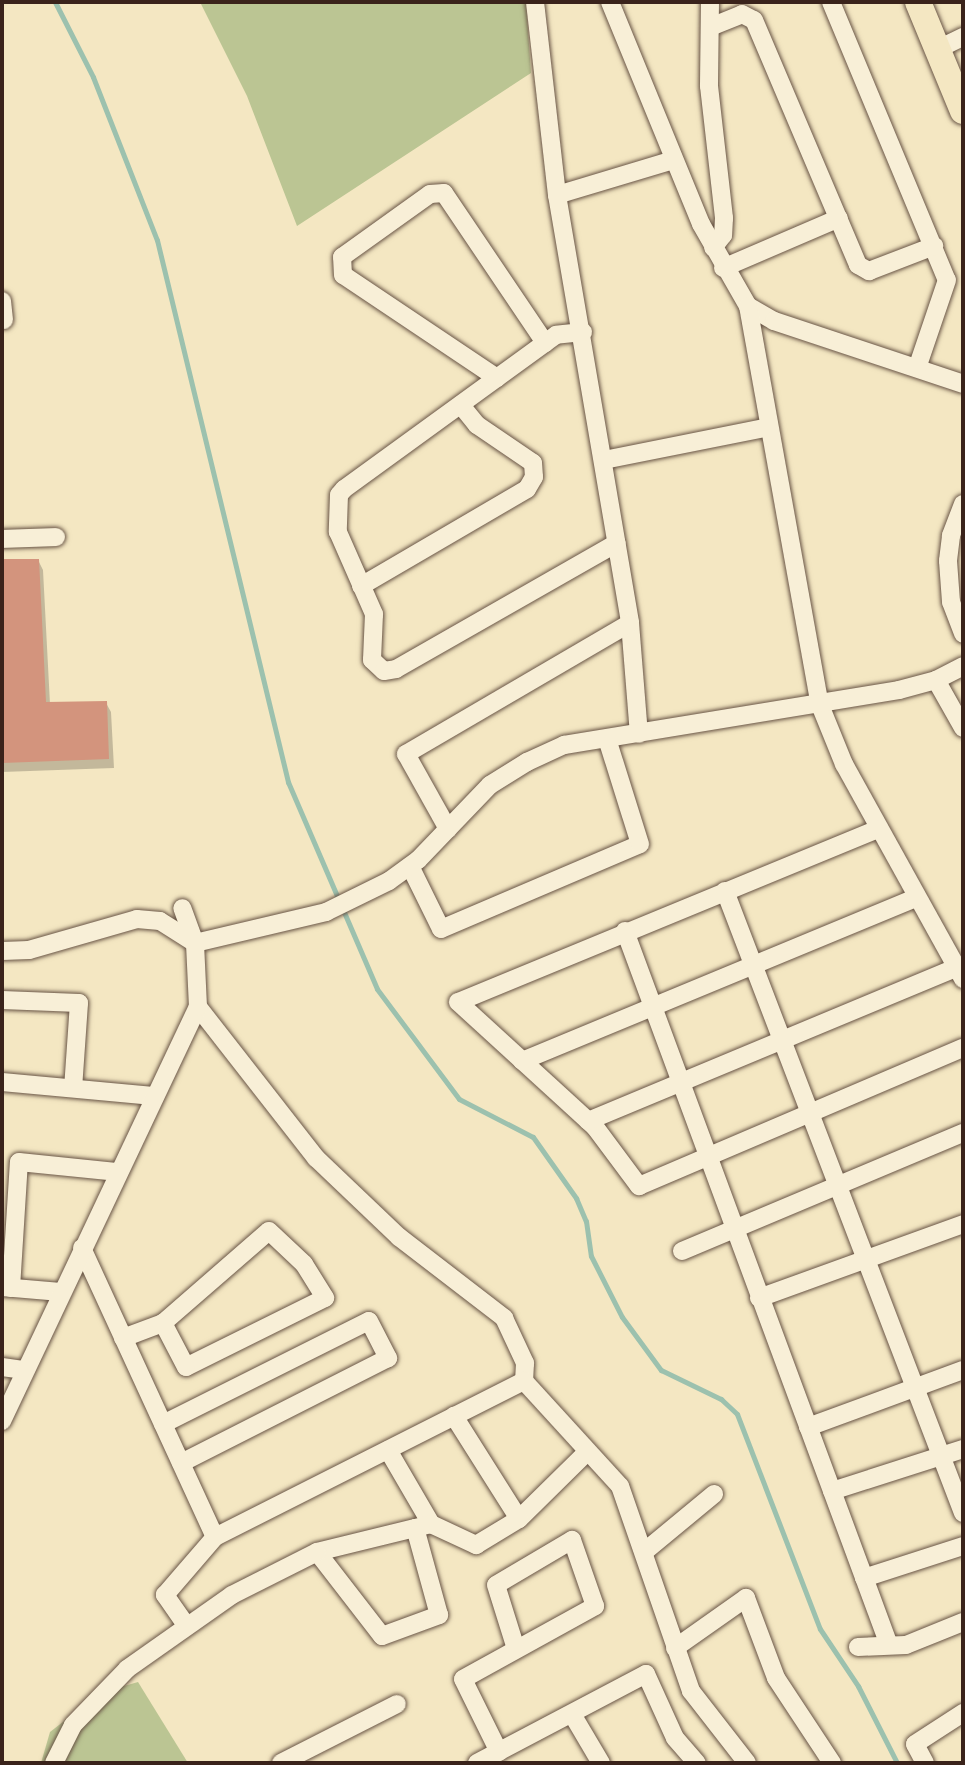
<!DOCTYPE html>
<style>
body{margin:0}
#map{position:relative;width:965px;height:1765px;overflow:hidden;background:#f4e7c2;font-family:"Sorts Mill Goudy",serif}
div>[style]{position:absolute}
.green>*{inset:0;background:#bbc593}
.shadow>*{inset:0;background:#0003}
.stream>*{height:5px;margin:-2.5px;padding:0 2.5px;transform-origin:2.5px;border-radius:2.5px;background:#9cc1ae}
.building>*{inset:0;background:#d3947d}
.roads{filter:drop-shadow(0 0 2px #685445) drop-shadow(0 0 2px #685445)}
.minor>*{height:18px;margin:-9px;padding:0 9px;transform-origin:9px;border-radius:9px;background:#f8efd7}
.highway>*{height:26px;margin:-13px;padding:0 13px;transform-origin:13px;border-radius:13px;background:#f4e7c2}
span{translate:-50% -50%;white-space:nowrap;text-align:center;line-height:1.15;-webkit-text-stroke:7px #f8efd7;paint-order:stroke}
.frame{position:absolute;inset:0;border:4px solid #3a231b;pointer-events:none}
</style>
<div id="map">
<div class="green">
<i style="clip-path:polygon(200px 2px,526px 2px,531px 73px,297px 226px,247px 96px)"></i>
<i style="clip-path:polygon(138px 1682px,188px 1763px,41px 1763px,50px 1732px,100px 1693px)"></i>
</div>
<div class="shadow">
<i style="clip-path:polygon(38px 560px,43px 570px,50px 704px,106px 703px,111px 712px,114px 768px,2px 772px,2px 561px)"></i>
</div>
<div class="stream">
<i style="left:55px;top:2px;width:84px;rotate:63.1deg"></i>
<i style="left:93px;top:77px;width:175px;rotate:68.6deg"></i>
<i style="left:157px;top:240px;width:558px;rotate:76.41deg"></i>
<i style="left:288px;top:782px;width:225px;rotate:66.7deg"></i>
<i style="left:377px;top:989px;width:137px;rotate:53.3deg"></i>
<i style="left:459px;top:1099px;width:83px;rotate:27.2deg"></i>
<i style="left:533px;top:1137px;width:75px;rotate:54.8deg"></i>
<i style="left:576px;top:1198px;width:25px;rotate:67deg"></i>
<i style="left:586px;top:1221px;width:35px;rotate:82deg"></i>
<i style="left:591px;top:1256px;width:68px;rotate:63.1deg"></i>
<i style="left:622px;top:1317px;width:66px;rotate:53.7deg"></i>
<i style="left:661px;top:1370px;width:67px;rotate:25.8deg"></i>
<i style="left:721px;top:1399px;width:22px;rotate:43deg"></i>
<i style="left:737px;top:1414px;width:230px;rotate:68.9deg"></i>
<i style="left:820px;top:1629px;width:69px;rotate:56.3deg"></i>
<i style="left:858px;top:1686px;width:86px;rotate:63.1deg"></i>
</div>
<div class="building">
<i style="clip-path:polygon(2px 559px,39px 559px,46px 702px,107px 701px,109px 759px,2px 763px)"></i>
</div>
<div class="roads">
<div class="minor">
<i style="left:535px;top:2px;width:194px;rotate:83.5deg"></i>
<i style="left:557px;top:195px;width:434px;rotate:80.3deg"></i>
<i style="left:630px;top:623px;width:111px;rotate:85.4deg"></i>
<i style="left:610px;top:2px;width:240px;rotate:67.7deg"></i>
<i style="left:701px;top:224px;width:95px;rotate:60.2deg"></i>
<i style="left:748px;top:306px;width:30px;rotate:30deg"></i>
<i style="left:774px;top:321px;width:199px;rotate:18.4deg"></i>
<i style="left:710px;top:2px;width:84px;rotate:90.7deg"></i>
<i style="left:709px;top:86px;width:133px;rotate:83.5deg"></i>
<i style="left:724px;top:218px;width:17px;rotate:93deg"></i>
<i style="left:723px;top:235px;width:16px;rotate:128deg"></i>
<i style="left:831px;top:2px;width:301px;rotate:67.4deg"></i>
<i style="left:947px;top:280px;width:93px;rotate:108.8deg"></i>
<i style="left:713px;top:26px;width:31px;rotate:-22deg"></i>
<i style="left:742px;top:14px;width:13px;rotate:27deg"></i>
<i style="left:754px;top:20px;width:266px;rotate:67deg"></i>
<i style="left:858px;top:265px;width:13px;rotate:29deg"></i>
<i style="left:869px;top:271px;width:70px;rotate:-21deg"></i>
<i style="left:938px;top:49px;width:28px;rotate:-26deg"></i>
<i style="left:557px;top:195px;width:122px;rotate:-16.7deg"></i>
<i style="left:723px;top:268px;width:126px;rotate:-23.3deg"></i>
<i style="left:2px;top:301px;width:19px;rotate:84deg"></i>
<i style="left:748px;top:306px;width:405px;rotate:79.8deg"></i>
<i style="left:820px;top:705px;width:64px;rotate:67.9deg"></i>
<i style="left:844px;top:764px;width:246px;rotate:61deg"></i>
<i style="left:583px;top:332px;width:27px;rotate:174deg"></i>
<i style="left:556px;top:335px;width:262px;rotate:144deg"></i>
<i style="left:344px;top:489px;width:8px;rotate:130deg"></i>
<i style="left:339px;top:495px;width:37px;rotate:92deg"></i>
<i style="left:338px;top:532px;width:90px;rotate:66.3deg"></i>
<i style="left:374px;top:614px;width:46px;rotate:92.5deg"></i>
<i style="left:372px;top:660px;width:16px;rotate:43deg"></i>
<i style="left:384px;top:671px;width:12px;rotate:-9deg"></i>
<i style="left:396px;top:669px;width:254px;rotate:-29.7deg"></i>
<i style="left:497px;top:378px;width:185px;rotate:-146.2deg"></i>
<i style="left:343px;top:275px;width:18px;rotate:-93deg"></i>
<i style="left:342px;top:257px;width:108px;rotate:-35.6deg"></i>
<i style="left:430px;top:194px;width:14px;rotate:-4deg"></i>
<i style="left:444px;top:193px;width:181px;rotate:56deg"></i>
<i style="left:604px;top:460px;width:168px;rotate:-11.3deg"></i>
<i style="left:963px;top:504px;width:34px;rotate:111deg"></i>
<i style="left:951px;top:536px;width:25px;rotate:97deg"></i>
<i style="left:948px;top:561px;width:41px;rotate:85.8deg"></i>
<i style="left:951px;top:602px;width:34px;rotate:69deg"></i>
<i style="left:2px;top:539px;width:54px;rotate:-2.1deg"></i>
<i style="left:361px;top:586px;width:192px;rotate:-30.3deg"></i>
<i style="left:527px;top:489px;width:14px;rotate:-60deg"></i>
<i style="left:534px;top:477px;width:14px;rotate:-94deg"></i>
<i style="left:533px;top:463px;width:68px;rotate:-145.8deg"></i>
<i style="left:477px;top:425px;width:26px;rotate:-129deg"></i>
<i style="left:936px;top:680px;width:55px;rotate:60.6deg"></i>
<i style="left:448px;top:829px;width:86px;rotate:-119.2deg"></i>
<i style="left:406px;top:754px;width:259px;rotate:-30.3deg"></i>
<i style="left:878px;top:829px;width:454px;rotate:157.6deg"></i>
<i style="left:458px;top:1002px;width:185px;rotate:42.4deg"></i>
<i style="left:595px;top:1127px;width:74px;rotate:53.3deg"></i>
<i style="left:639px;top:1186px;width:352px;rotate:-23.1deg"></i>
<i style="left:410px;top:866px;width:70px;rotate:63.8deg"></i>
<i style="left:441px;top:929px;width:216px;rotate:-23.1deg"></i>
<i style="left:640px;top:844px;width:110px;rotate:-107.4deg"></i>
<i style="left:725px;top:891px;width:666px;rotate:69.06deg"></i>
<i style="left:625px;top:931px;width:761px;rotate:69.71deg"></i>
<i style="left:2px;top:951px;width:27px;rotate:-2deg"></i>
<i style="left:29px;top:950px;width:112px;rotate:-16deg"></i>
<i style="left:137px;top:919px;width:23px;rotate:5deg"></i>
<i style="left:160px;top:921px;width:41px;rotate:32.2deg"></i>
<i style="left:195px;top:943px;width:135px;rotate:-13.3deg"></i>
<i style="left:326px;top:912px;width:70px;rotate:-26.2deg"></i>
<i style="left:389px;top:881px;width:36px;rotate:-36deg"></i>
<i style="left:418px;top:860px;width:104px;rotate:-46.2deg"></i>
<i style="left:490px;top:785px;width:44px;rotate:-31.9deg"></i>
<i style="left:527px;top:762px;width:41px;rotate:-24.7deg"></i>
<i style="left:564px;top:745px;width:339px;rotate:-9.3deg"></i>
<i style="left:899px;top:690px;width:38px;rotate:-15deg"></i>
<i style="left:936px;top:680px;width:30px;rotate:-27deg"></i>
<i style="left:2px;top:1000px;width:77px;rotate:2.2deg"></i>
<i style="left:79px;top:1003px;width:85px;rotate:94deg"></i>
<i style="left:198px;top:1007px;width:192px;rotate:52deg"></i>
<i style="left:316px;top:1158px;width:115px;rotate:43.6deg"></i>
<i style="left:399px;top:1237px;width:133px;rotate:37.6deg"></i>
<i style="left:504px;top:1318px;width:50px;rotate:65deg"></i>
<i style="left:525px;top:1363px;width:18px;rotate:93deg"></i>
<i style="left:524px;top:1381px;width:142px;rotate:47.6deg"></i>
<i style="left:620px;top:1486px;width:217px;rotate:70.9deg"></i>
<i style="left:691px;top:1691px;width:91px;rotate:52.1deg"></i>
<i style="left:522px;top:1061px;width:425px;rotate:-22.5deg"></i>
<i style="left:2px;top:1082px;width:152px;rotate:5.3deg"></i>
<i style="left:588px;top:1121px;width:399px;rotate:-22.6deg"></i>
<i style="left:82px;top:1248px;width:318px;rotate:65.3deg"></i>
<i style="left:215px;top:1537px;width:346px;rotate:-26.8deg"></i>
<i style="left:682px;top:1251px;width:305px;rotate:-22.8deg"></i>
<i style="left:2px;top:1287px;width:59px;rotate:4.8deg"></i>
<i style="left:11px;top:1288px;width:126px;rotate:-86.4deg"></i>
<i style="left:19px;top:1162px;width:100px;rotate:5.8deg"></i>
<i style="left:759px;top:1298px;width:217px;rotate:-19.9deg"></i>
<i style="left:123px;top:1338px;width:43px;rotate:-20.6deg"></i>
<i style="left:163px;top:1323px;width:140px;rotate:-41deg"></i>
<i style="left:269px;top:1231px;width:48px;rotate:43.3deg"></i>
<i style="left:304px;top:1264px;width:40px;rotate:58deg"></i>
<i style="left:325px;top:1298px;width:155px;rotate:153.6deg"></i>
<i style="left:186px;top:1367px;width:50px;rotate:-117.6deg"></i>
<i style="left:2px;top:1367px;width:21px;rotate:8deg"></i>
<i style="left:2px;top:1421px;width:458px;rotate:-64.7deg"></i>
<i style="left:198px;top:1007px;width:64px;rotate:-92.7deg"></i>
<i style="left:195px;top:943px;width:37px;rotate:-110deg"></i>
<i style="left:163px;top:1424px;width:230px;rotate:-26.6deg"></i>
<i style="left:369px;top:1321px;width:42px;rotate:62.8deg"></i>
<i style="left:388px;top:1358px;width:232px;rotate:153.1deg"></i>
<i style="left:808px;top:1427px;width:165px;rotate:-20.2deg"></i>
<i style="left:388px;top:1450px;width:86px;rotate:59.8deg"></i>
<i style="left:431px;top:1524px;width:16px;rotate:166deg"></i>
<i style="left:415px;top:1528px;width:101px;rotate:166.2deg"></i>
<i style="left:317px;top:1552px;width:106px;rotate:52.3deg"></i>
<i style="left:382px;top:1636px;width:61px;rotate:-20.2deg"></i>
<i style="left:439px;top:1615px;width:90px;rotate:-105.4deg"></i>
<i style="left:832px;top:1491px;width:138px;rotate:-17.8deg"></i>
<i style="left:519px;top:1519px;width:95px;rotate:-44.6deg"></i>
<i style="left:431px;top:1524px;width:50px;rotate:25deg"></i>
<i style="left:476px;top:1545px;width:50px;rotate:-31.2deg"></i>
<i style="left:519px;top:1519px;width:122px;rotate:-122.3deg"></i>
<i style="left:644px;top:1552px;width:91px;rotate:-39.6deg"></i>
<i style="left:864px;top:1578px;width:104px;rotate:-17.9deg"></i>
<i style="left:186px;top:1625px;width:37px;rotate:-125deg"></i>
<i style="left:165px;top:1595px;width:77px;rotate:-49.2deg"></i>
<i style="left:858px;top:1647px;width:48px;rotate:-2.4deg"></i>
<i style="left:906px;top:1645px;width:61px;rotate:-22deg"></i>
<i style="left:675px;top:1648px;width:87px;rotate:-35.2deg"></i>
<i style="left:746px;top:1598px;width:85px;rotate:69.4deg"></i>
<i style="left:776px;top:1678px;width:102px;rotate:56.6deg"></i>
<i style="left:572px;top:1714px;width:57px;rotate:59.4deg"></i>
<i style="left:499px;top:1752px;width:81px;rotate:-116.3deg"></i>
<i style="left:463px;top:1679px;width:151px;rotate:-28.9deg"></i>
<i style="left:595px;top:1606px;width:70px;rotate:-109.2deg"></i>
<i style="left:572px;top:1540px;width:88px;rotate:149.4deg"></i>
<i style="left:496px;top:1585px;width:67px;rotate:72.6deg"></i>
<i style="left:54px;top:1763px;width:42px;rotate:-63.4deg"></i>
<i style="left:73px;top:1725px;width:78px;rotate:-46deg"></i>
<i style="left:127px;top:1669px;width:128px;rotate:-35.2deg"></i>
<i style="left:232px;top:1595px;width:95px;rotate:-26.8deg"></i>
<i style="left:281px;top:1763px;width:130px;rotate:-27deg"></i>
<i style="left:477px;top:1763px;width:191px;rotate:-27.8deg"></i>
<i style="left:646px;top:1674px;width:70px;rotate:65.6deg"></i>
<i style="left:675px;top:1738px;width:33px;rotate:49deg"></i>
<i style="left:925px;top:1763px;width:21px;rotate:-118deg"></i>
<i style="left:915px;top:1744px;width:57px;rotate:-32.9deg"></i>
</div>
<div class="highway">
<i style="left:918px;top:2px;width:118px;rotate:67.6deg"></i>
</div>
</div>
<div class="frame"></div>
</div>
